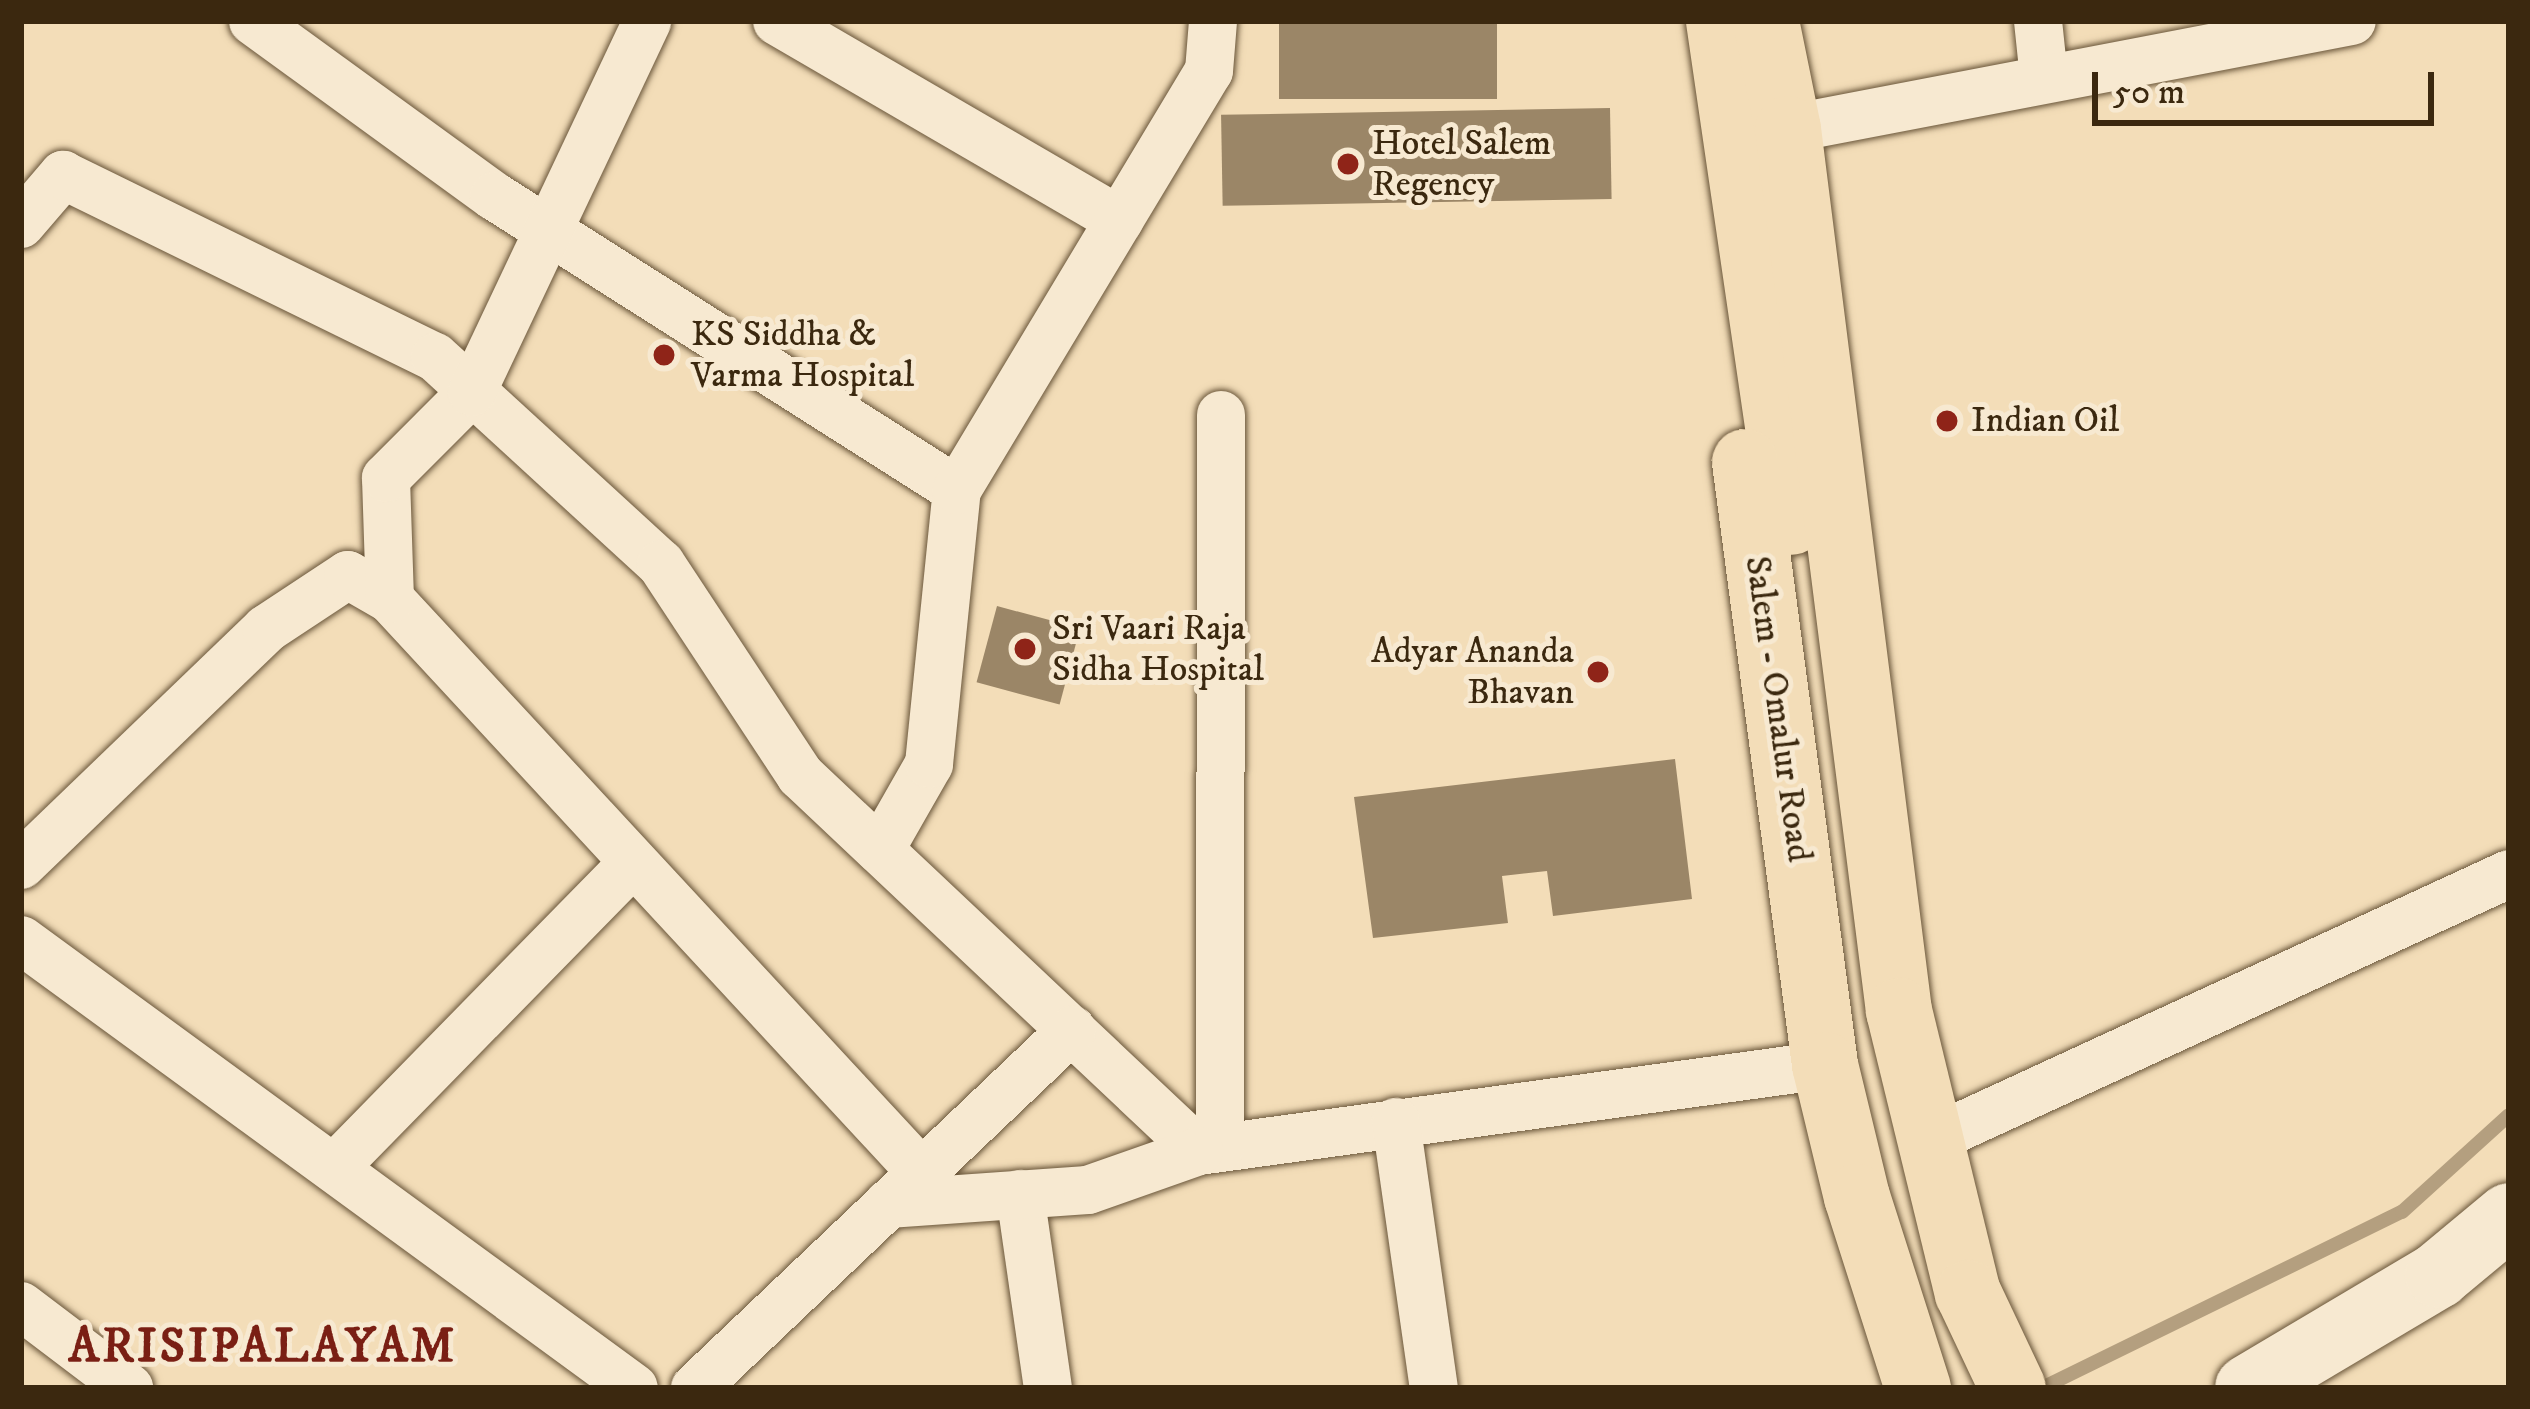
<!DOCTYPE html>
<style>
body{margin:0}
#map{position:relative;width:2530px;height:1409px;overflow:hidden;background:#f3ddb8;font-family:"IM FELL DW Pica",serif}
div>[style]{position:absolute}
.stream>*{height:14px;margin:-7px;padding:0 7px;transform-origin:7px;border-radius:7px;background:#b49f7f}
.building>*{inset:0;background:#9b8667;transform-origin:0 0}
.roads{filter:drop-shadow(0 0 3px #695539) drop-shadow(0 0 3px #695539)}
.street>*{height:48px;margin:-24px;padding:0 24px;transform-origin:24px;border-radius:24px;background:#f7e9d1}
.secondary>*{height:66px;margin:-33px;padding:0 33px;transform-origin:33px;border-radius:33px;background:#f7e9d1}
.primary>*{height:66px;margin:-33px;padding:0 33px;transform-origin:33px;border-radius:33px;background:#f3ddb8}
.dots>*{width:33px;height:33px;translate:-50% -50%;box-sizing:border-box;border:6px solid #f7e9d1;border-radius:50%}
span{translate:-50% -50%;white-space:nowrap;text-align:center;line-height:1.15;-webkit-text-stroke:10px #f7e9d1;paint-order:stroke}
.poi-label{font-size:36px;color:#3b280f}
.left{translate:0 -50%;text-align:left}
.right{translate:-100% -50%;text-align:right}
.street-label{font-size:36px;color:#3b280f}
.district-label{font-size:48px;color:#7a1f14;font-weight:700;letter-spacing:3px}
.frame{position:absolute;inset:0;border:24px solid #3b280f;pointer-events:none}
.scale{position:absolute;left:2092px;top:72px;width:342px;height:54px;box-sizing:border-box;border:6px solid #3b280f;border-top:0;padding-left:15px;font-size:36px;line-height:42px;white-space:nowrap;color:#3b280f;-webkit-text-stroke:9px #f7e9d1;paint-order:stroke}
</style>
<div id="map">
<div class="stream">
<i style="left:2042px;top:1388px;width:401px;rotate:-26.1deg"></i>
<i style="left:2402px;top:1212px;width:144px;rotate:-42.2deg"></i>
</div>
<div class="building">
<i style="left:1279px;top:21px;width:218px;height:78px"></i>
<i style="left:1610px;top:108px;width:91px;height:389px;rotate:89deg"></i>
<i style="left:997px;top:606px;width:86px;height:79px;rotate:15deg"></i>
<i style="clip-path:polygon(1675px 759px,1692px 899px,1553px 916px,1547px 871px,1502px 876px,1508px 923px,1373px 938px,1354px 797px)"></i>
</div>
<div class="roads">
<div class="street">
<i style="left:253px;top:21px;width:298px;rotate:36deg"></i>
<i style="left:494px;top:196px;width:548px;rotate:32.42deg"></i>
<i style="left:777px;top:21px;width:396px;rotate:30.2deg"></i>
<i style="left:2038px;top:21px;width:57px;rotate:84deg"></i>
<i style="left:1788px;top:129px;width:574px;rotate:-10.84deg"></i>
<i style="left:21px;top:224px;width:65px;rotate:-49.4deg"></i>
<i style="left:63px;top:175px;width:414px;rotate:26.1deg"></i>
<i style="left:435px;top:357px;width:306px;rotate:42.5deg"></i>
<i style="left:661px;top:564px;width:253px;rotate:56.6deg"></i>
<i style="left:800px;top:775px;width:548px;rotate:43.3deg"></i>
<i style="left:1199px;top:1151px;width:632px;rotate:-7.82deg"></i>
<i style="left:390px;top:599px;width:780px;rotate:47.18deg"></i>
<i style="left:880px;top:850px;width:99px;rotate:-60.3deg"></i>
<i style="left:929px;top:764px;width:275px;rotate:-84.2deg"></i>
<i style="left:957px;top:490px;width:489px;rotate:-59deg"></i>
<i style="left:1209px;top:71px;width:50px;rotate:-85.4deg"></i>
<i style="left:21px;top:865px;width:340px;rotate:-43.9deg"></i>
<i style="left:266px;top:629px;width:98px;rotate:-33.4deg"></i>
<i style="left:348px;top:575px;width:48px;rotate:29.7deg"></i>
<i style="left:390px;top:599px;width:121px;rotate:-91.9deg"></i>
<i style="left:386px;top:478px;width:122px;rotate:-45deg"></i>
<i style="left:472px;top:392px;width:410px;rotate:-64.7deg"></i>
<i style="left:21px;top:940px;width:759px;rotate:36.16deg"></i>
<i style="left:1396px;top:1122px;width:269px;rotate:81.9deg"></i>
<i style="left:1931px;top:1140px;width:636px;rotate:-24.71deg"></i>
<i style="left:1220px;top:1147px;width:732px;rotate:-89.92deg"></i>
<i style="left:334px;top:1168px;width:427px;rotate:-45.6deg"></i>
<i style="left:1020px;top:1194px;width:196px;rotate:81.8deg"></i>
<i style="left:888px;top:1204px;width:200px;rotate:-4deg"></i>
<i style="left:1088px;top:1190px;width:118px;rotate:-19.4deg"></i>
<i style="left:21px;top:1306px;width:136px;rotate:37.2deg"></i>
<i style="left:695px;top:1388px;width:520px;rotate:-43.52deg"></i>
</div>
<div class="secondary">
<i style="left:2248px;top:1388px;width:221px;rotate:-30.7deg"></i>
<i style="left:2438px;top:1275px;width:92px;rotate:-39.7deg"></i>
</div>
<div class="primary">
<i style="left:1719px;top:21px;width:506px;rotate:81.71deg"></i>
<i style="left:1766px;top:21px;width:110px;rotate:78.5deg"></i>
<i style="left:1788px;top:129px;width:889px;rotate:82.83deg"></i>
<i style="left:1899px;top:1011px;width:290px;rotate:76.3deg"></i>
<i style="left:1968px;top:1293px;width:105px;rotate:64.7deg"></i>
<i style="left:1745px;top:462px;width:608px;rotate:82.44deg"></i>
<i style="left:1825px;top:1065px;width:136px;rotate:76.4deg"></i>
<i style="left:1857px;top:1197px;width:201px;rotate:72.3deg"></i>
</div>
</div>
<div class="dots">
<i style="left:1348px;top:164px;background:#8f2418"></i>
<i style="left:664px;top:355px;background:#8f2418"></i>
<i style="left:1947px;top:421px;background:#8f2418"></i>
<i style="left:1025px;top:649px;background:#8f2418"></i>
<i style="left:1598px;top:672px;background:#8f2418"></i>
</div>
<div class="poi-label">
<span class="left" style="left:1372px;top:164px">Hotel Salem<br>Regency</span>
<span class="left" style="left:691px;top:355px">KS Siddha &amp;<br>Varma Hospital</span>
<span class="left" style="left:1971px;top:421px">Indian Oil</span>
<span class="left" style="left:1052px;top:649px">Sri Vaari Raja<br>Sidha Hospital</span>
<span class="right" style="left:1574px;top:672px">Adyar Ananda<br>Bhavan</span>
</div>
<div class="street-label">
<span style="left:1778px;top:709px;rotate:82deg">Salem - Omalur Road</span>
</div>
<div class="district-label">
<span style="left:263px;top:1348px">ARISIPALAYAM</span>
</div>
<div class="frame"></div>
<div class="scale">50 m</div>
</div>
